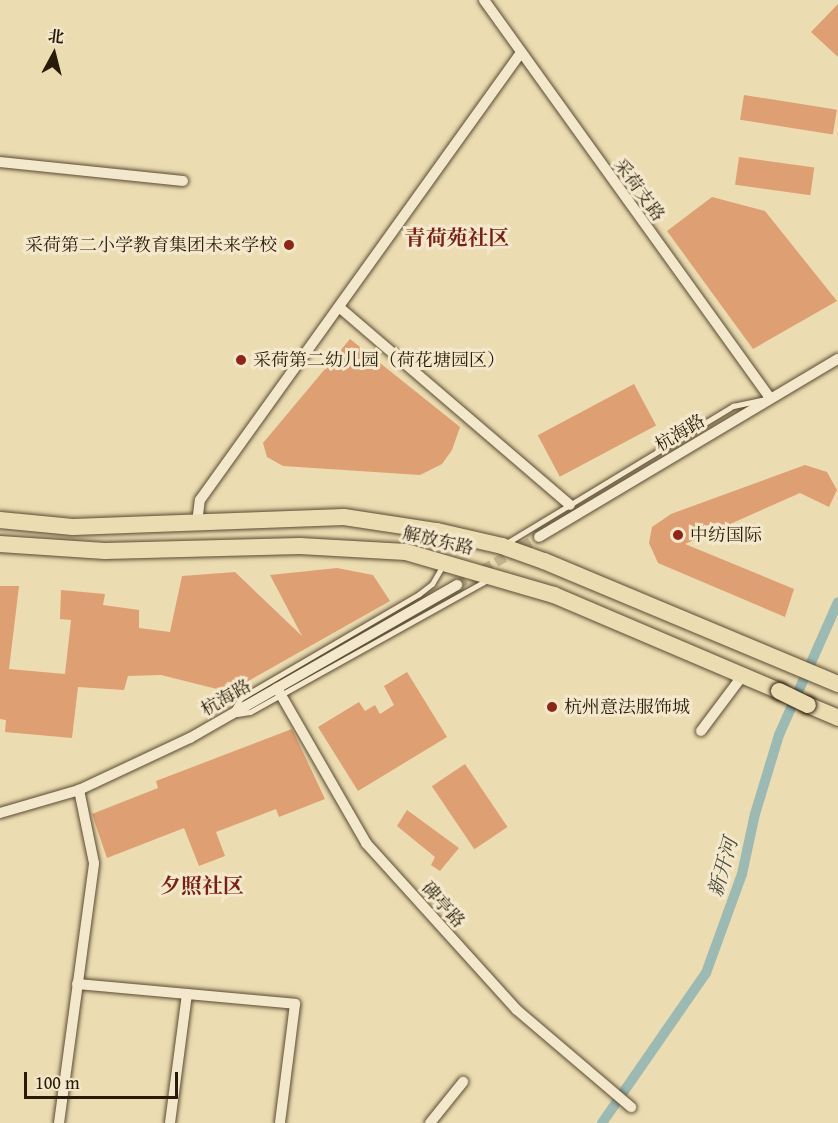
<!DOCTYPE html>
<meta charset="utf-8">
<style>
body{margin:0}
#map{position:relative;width:838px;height:1123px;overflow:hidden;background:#ecdcb1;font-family:"Gentium Book Plus","Noto Serif SC",serif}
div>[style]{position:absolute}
.canal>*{height:10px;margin:-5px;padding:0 5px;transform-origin:5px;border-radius:5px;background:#9abab3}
.building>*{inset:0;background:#de9f72;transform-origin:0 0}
.minor-tunnel>*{height:10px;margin-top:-5px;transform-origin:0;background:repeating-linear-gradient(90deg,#c5b58f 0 10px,transparent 0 15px)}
.roads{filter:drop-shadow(0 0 2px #594b33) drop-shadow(0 0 2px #594b33)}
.service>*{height:5px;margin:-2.5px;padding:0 2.5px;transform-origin:2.5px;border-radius:2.5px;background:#f3e8cc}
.minor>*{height:10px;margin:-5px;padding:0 5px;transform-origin:5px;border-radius:5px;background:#f3e8cc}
.primary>*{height:16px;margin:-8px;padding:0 8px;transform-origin:8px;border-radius:8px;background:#ecdcb1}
.bridges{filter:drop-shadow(0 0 2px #281b09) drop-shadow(0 0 2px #281b09)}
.primary-bridge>*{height:16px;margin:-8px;padding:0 8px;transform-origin:8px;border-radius:8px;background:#ecdcb1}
.dots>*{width:16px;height:16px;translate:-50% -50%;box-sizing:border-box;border:3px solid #f3e8cc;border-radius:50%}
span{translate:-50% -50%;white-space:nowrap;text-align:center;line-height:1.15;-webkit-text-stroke:6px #f3e8cc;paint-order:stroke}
.street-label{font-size:18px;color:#281b09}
.poi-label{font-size:18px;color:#281b09}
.right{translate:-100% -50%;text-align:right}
.left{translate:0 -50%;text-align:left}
.water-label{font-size:20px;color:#4a4b3c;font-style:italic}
.quarter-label{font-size:21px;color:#7a1f14;font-weight:700}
.north{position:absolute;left:24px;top:24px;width:60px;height:60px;-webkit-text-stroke:4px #f3e8cc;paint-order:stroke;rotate:7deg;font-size:16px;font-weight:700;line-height:24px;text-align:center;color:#281b09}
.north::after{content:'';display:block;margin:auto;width:21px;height:27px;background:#281b09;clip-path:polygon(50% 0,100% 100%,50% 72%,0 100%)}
.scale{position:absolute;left:24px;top:1072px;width:154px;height:27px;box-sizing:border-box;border:3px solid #281b09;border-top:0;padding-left:8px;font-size:18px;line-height:21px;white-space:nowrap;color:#281b09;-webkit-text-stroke:4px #f3e8cc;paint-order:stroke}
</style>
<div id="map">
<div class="canal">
<i style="left:602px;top:1123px;width:183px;rotate:-55.3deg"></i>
<i style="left:706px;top:973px;width:105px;rotate:-70deg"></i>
<i style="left:742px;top:874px;width:61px;rotate:-77.8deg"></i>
<i style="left:755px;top:814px;width:83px;rotate:-73.1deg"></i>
<i style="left:779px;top:735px;width:145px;rotate:-66.1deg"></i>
</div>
<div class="building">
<i style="clip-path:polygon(838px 4px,838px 57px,811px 32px)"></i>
<i style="left:744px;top:95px;width:94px;height:25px;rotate:9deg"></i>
<i style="left:739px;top:157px;width:76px;height:28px;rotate:8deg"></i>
<i style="clip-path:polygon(712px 197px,765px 211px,837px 301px,753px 349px,667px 231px)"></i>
<i style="clip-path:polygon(350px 339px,460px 427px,452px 450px,442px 464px,420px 475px,283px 466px,267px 457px,263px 443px)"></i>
<i style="left:634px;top:384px;width:47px;height:109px;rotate:62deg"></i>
<i style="clip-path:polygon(805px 465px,827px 472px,837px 490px,829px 507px,800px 493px,685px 544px,794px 589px,785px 617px,658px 563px,649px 543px,652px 527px,671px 514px)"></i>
<i style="clip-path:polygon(337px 568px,373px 575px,390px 601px,229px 692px,161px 675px,128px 676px,124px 690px,78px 687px,72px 738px,5px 732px,6px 720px,0 719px,0 586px,19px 586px,9px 669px,65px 674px,71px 620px,60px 619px,61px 590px,105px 594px,103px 605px,139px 610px,139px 628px,170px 632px,182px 576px,235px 572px,302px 636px,270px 575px)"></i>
<i style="clip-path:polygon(407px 672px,447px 737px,358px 791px,318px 727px,359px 702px,365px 711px,375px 705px,380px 714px,394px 705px,384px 686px)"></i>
<i style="clip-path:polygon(292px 729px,325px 799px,279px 817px,276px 809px,216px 832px,225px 856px,199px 866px,184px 828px,107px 858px,92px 814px,158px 788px,156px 781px)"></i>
<i style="left:465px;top:764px;width:76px;height:40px;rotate:56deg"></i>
<i style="clip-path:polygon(407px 810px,459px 848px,440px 871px,431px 865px,435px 857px,397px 826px)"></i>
</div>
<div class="minor-tunnel">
<i style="left:457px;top:585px;width:95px;rotate:-30.3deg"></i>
</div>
<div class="roads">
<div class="service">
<i style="left:505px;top:544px;width:267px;rotate:-31.2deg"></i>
<i style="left:733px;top:406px;width:30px;rotate:-12deg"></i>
<i style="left:234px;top:709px;width:13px;rotate:-58deg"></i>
<i style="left:241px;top:698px;width:206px;rotate:-30.3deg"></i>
<i style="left:419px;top:594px;width:16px;rotate:-38deg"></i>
<i style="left:432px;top:584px;width:22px;rotate:-60deg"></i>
<i style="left:237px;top:714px;width:13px;rotate:-9deg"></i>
<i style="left:250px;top:712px;width:271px;rotate:-29.1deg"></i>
</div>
<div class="minor">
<i style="left:484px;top:0;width:490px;rotate:54.3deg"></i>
<i style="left:0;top:162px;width:184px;rotate:5.9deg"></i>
<i style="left:339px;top:307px;width:304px;rotate:40.6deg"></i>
<i style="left:197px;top:523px;width:23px;rotate:-83deg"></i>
<i style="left:200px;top:500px;width:549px;rotate:-54.34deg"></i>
<i style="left:539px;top:537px;width:348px;rotate:-30.8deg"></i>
<i style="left:277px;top:688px;width:179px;rotate:60.1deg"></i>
<i style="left:366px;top:843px;width:225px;rotate:47.9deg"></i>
<i style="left:517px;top:1010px;width:150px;rotate:40.4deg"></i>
<i style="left:701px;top:731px;width:70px;rotate:-53.1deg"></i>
<i style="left:0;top:813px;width:82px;rotate:-16.2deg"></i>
<i style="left:79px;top:790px;width:123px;rotate:-25.1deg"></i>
<i style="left:190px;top:738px;width:308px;rotate:-29.8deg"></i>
<i style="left:77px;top:984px;width:219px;rotate:5.2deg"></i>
<i style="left:295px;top:1004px;width:120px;rotate:97.2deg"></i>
<i style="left:59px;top:1123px;width:262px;rotate:-82.3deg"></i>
<i style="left:94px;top:863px;width:75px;rotate:-101.6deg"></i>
<i style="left:170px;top:1123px;width:130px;rotate:-82.5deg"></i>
<i style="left:430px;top:1123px;width:53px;rotate:-51.2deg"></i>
</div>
<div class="primary">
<i style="left:0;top:520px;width:73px;rotate:5.5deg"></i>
<i style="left:73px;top:527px;width:271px;rotate:-2.1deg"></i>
<i style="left:344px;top:517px;width:94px;rotate:8.6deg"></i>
<i style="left:437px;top:531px;width:67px;rotate:13deg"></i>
<i style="left:502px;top:546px;width:45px;rotate:19.7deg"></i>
<i style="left:544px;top:561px;width:319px;rotate:22.7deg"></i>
<i style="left:0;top:544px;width:105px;rotate:3.8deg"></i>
<i style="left:105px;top:551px;width:195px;rotate:-1.5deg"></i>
<i style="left:300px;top:546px;width:106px;rotate:3.2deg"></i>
<i style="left:406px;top:552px;width:154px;rotate:16.2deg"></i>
<i style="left:554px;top:595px;width:245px;rotate:23.1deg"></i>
<i style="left:808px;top:705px;width:33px;rotate:23deg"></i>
</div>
</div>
<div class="bridges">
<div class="primary-bridge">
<i style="left:779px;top:691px;width:32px;rotate:26deg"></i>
</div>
</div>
<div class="dots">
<i style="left:289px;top:245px;background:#8f2418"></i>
<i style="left:241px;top:360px;background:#8f2418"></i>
<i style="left:678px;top:535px;background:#8f2418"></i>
<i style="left:552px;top:707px;background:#8f2418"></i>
</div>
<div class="street-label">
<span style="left:639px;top:190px;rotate:54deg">采荷支路</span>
<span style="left:680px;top:433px;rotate:-31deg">杭海路</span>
<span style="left:438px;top:541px;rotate:13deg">解放东路</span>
<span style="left:226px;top:698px;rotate:-30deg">杭海路</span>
<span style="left:443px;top:905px;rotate:48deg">碑亭路</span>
</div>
<div class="poi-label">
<span class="right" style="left:277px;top:245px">采荷第二小学教育集团未来学校</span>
<span class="left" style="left:253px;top:360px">采荷第二幼儿园（荷花塘园区）</span>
<span class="left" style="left:690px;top:535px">中纺国际</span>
<span class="left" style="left:564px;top:707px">杭州意法服饰城</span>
</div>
<div class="water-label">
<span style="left:722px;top:867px;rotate:-74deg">新开河</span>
</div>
<div class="quarter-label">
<span style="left:457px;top:238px">青荷苑社区</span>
<span style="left:202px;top:886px">夕照社区</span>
</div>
<div class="north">北</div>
<div class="scale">100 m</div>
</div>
